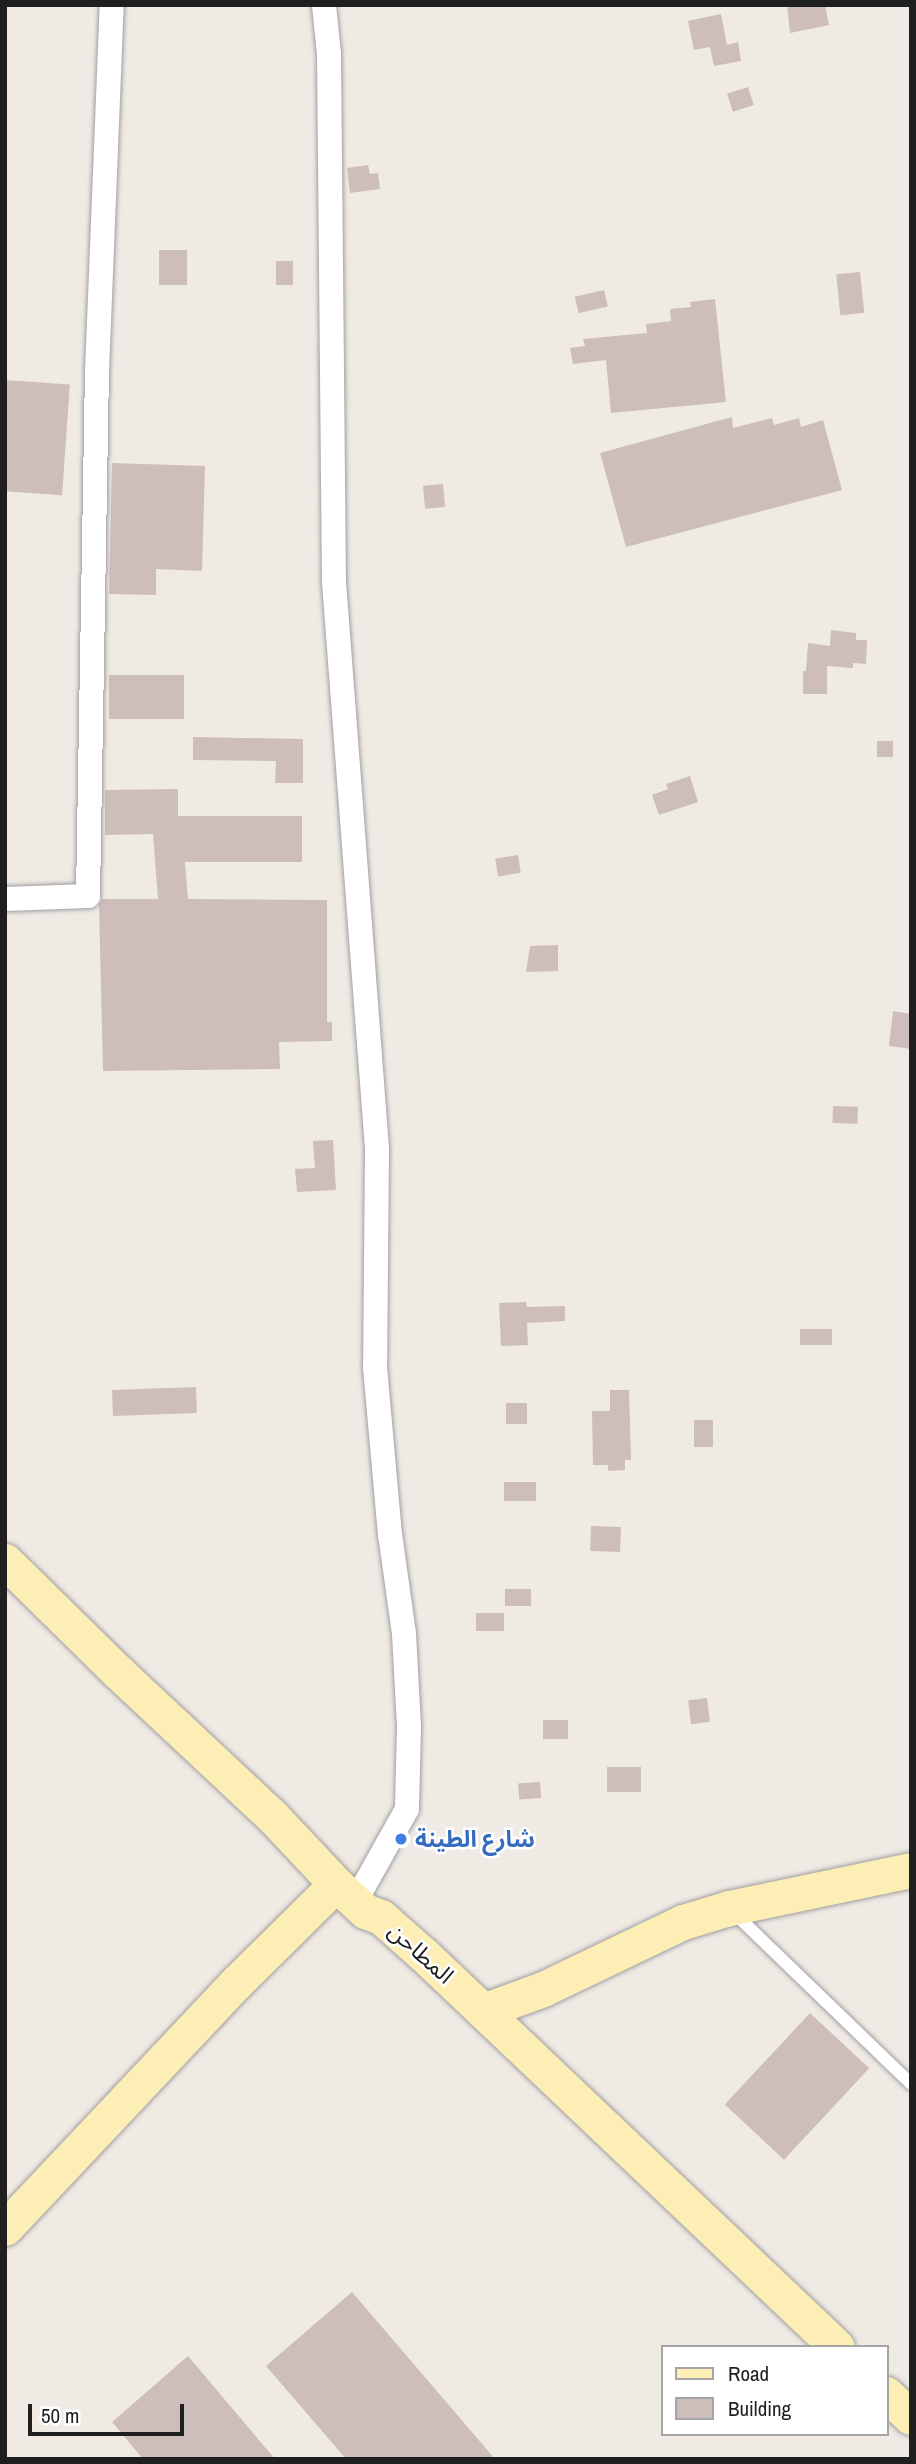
<!DOCTYPE html>
<meta charset="utf-8">
<style>
body{margin:0}
#map{position:relative;width:916px;height:2464px;overflow:hidden;background:#f0eae5;font-family:"Archivo Narrow","Noto Sans Arabic",sans-serif}
div>[style]{position:absolute}
.building>*{inset:0;background:#cdbebb;transform-origin:0 0}
.roads{filter:drop-shadow(0 0 2px #a0a0a0) drop-shadow(0 0 2px #a0a0a0)}
.lane>*{height:12px;margin:-6px;padding:0 6px;transform-origin:6px;border-radius:6px;background:#fff}
.street>*{height:24px;margin:-12px;padding:0 12px;transform-origin:12px;border-radius:12px;background:#fff}
.secondary>*{height:35px;margin:-17.5px;padding:0 17.5px;transform-origin:17.5px;border-radius:17.5px;background:#fdeeb6}
.dots>*{width:19px;height:19px;translate:-50% -50%;box-sizing:border-box;border:4px solid #fff;border-radius:50%}
span{translate:-50% -50%;white-space:nowrap;text-align:center;line-height:1.15;-webkit-text-stroke:5px #fff;paint-order:stroke}
.shop-label{font-size:23px;color:#366cbe;font-weight:700}
.left{translate:0 -50%;text-align:left}
.street-label{font-size:23px;color:#1f1f1f}
.frame{position:absolute;inset:0;border:7px solid #1f1f1f;pointer-events:none}
.legend{position:absolute;left:661px;top:2345px;width:228px;height:91px;box-sizing:border-box;background:#fff;border:2px solid #a5a5a5;margin:0;padding:9px 12px;list-style:none;font-size:21px;color:#1f1f1f}
.legend li{display:flex;align-items:center;gap:14px;height:35px}
.legend b{width:35px;border:2px solid #a5a5a5}
.scale{position:absolute;left:28px;top:2404px;width:156px;height:32px;box-sizing:border-box;border:4px solid #1f1f1f;border-top:0;padding-left:9px;font-size:21px;line-height:24px;white-space:nowrap;color:#1f1f1f;-webkit-text-stroke:5px #fff;paint-order:stroke}
</style>
<div id="map">
<div class="building">
<i style="clip-path:polygon(787px 5px,825px 5px,829px 25px,790px 33px)"></i>
<i style="clip-path:polygon(721px 14px,727px 45px,738px 42px,741px 61px,714px 66px,710px 47px,694px 50px,688px 21px)"></i>
<i style="left:748px;top:87px;width:19px;height:22px;rotate:72deg"></i>
<i style="clip-path:polygon(368px 165px,370px 174px,378px 173px,380px 189px,350px 193px,347px 168px)"></i>
<i style="left:159px;top:250px;width:28px;height:35px"></i>
<i style="left:276px;top:261px;width:17px;height:24px"></i>
<i style="left:860px;top:272px;width:41px;height:24px;rotate:84deg"></i>
<i style="left:604px;top:290px;width:17px;height:30px;rotate:77deg"></i>
<i style="clip-path:polygon(715px 299px,726px 402px,611px 413px,606px 360px,573px 364px,570px 348px,585px 346px,583px 339px,647px 333px,646px 324px,671px 321px,670px 309px,691px 307px,690px 302px)"></i>
<i style="left:5px;top:380px;width:65px;height:111px;rotate:4deg"></i>
<i style="clip-path:polygon(732px 417px,733px 428px,772px 418px,774px 425px,799px 418px,801px 427px,823px 420px,842px 490px,626px 547px,600px 453px)"></i>
<i style="clip-path:polygon(112px 463px,205px 466px,202px 571px,156px 569px,156px 595px,109px 594px)"></i>
<i style="left:443px;top:484px;width:23px;height:20px;rotate:85deg"></i>
<i style="clip-path:polygon(831px 630px,856px 633px,856px 640px,867px 640px,866px 664px,853px 663px,853px 668px,827px 666px,827px 694px,803px 694px,803px 671px,806px 671px,808px 643px,830px 646px)"></i>
<i style="left:184px;top:675px;width:44px;height:75px;rotate:90deg"></i>
<i style="clip-path:polygon(193px 737px,303px 739px,303px 783px,275px 783px,276px 761px,193px 760px)"></i>
<i style="left:877px;top:741px;width:16px;height:16px"></i>
<i style="clip-path:polygon(690px 776px,698px 802px,659px 815px,652px 795px,668px 789px,666px 784px)"></i>
<i style="clip-path:polygon(178px 789px,178px 816px,302px 816px,302px 862px,185px 862px,188px 899px,327px 900px,327px 1022px,332px 1022px,332px 1041px,279px 1042px,280px 1069px,103px 1071px,99px 905px,102px 899px,158px 899px,153px 834px,105px 835px,105px 790px)"></i>
<i style="left:518px;top:855px;width:18px;height:23px;rotate:81deg"></i>
<i style="clip-path:polygon(558px 945px,558px 971px,526px 972px,530px 946px)"></i>
<i style="clip-path:polygon(893px 1011px,911px 1014px,911px 1049px,889px 1046px)"></i>
<i style="left:833px;top:1106px;width:25px;height:17px;rotate:2deg"></i>
<i style="clip-path:polygon(333px 1140px,336px 1190px,297px 1192px,295px 1169px,315px 1168px,313px 1141px)"></i>
<i style="clip-path:polygon(526px 1302px,527px 1307px,565px 1306px,565px 1321px,527px 1323px,528px 1345px,501px 1346px,499px 1303px)"></i>
<i style="left:800px;top:1329px;width:32px;height:16px"></i>
<i style="left:196px;top:1387px;width:26px;height:84px;rotate:88deg"></i>
<i style="clip-path:polygon(610px 1390px,629px 1390px,631px 1460px,625px 1460px,625px 1470px,608px 1471px,608px 1465px,593px 1465px,592px 1411px,610px 1411px)"></i>
<i style="left:506px;top:1403px;width:21px;height:21px"></i>
<i style="left:694px;top:1420px;width:19px;height:27px"></i>
<i style="left:504px;top:1482px;width:32px;height:19px"></i>
<i style="left:591px;top:1526px;width:30px;height:25px;rotate:2deg"></i>
<i style="left:505px;top:1589px;width:26px;height:17px"></i>
<i style="left:476px;top:1613px;width:28px;height:18px"></i>
<i style="left:707px;top:1698px;width:24px;height:19px;rotate:83deg"></i>
<i style="left:568px;top:1720px;width:19px;height:25px;rotate:90deg"></i>
<i style="left:607px;top:1767px;width:34px;height:25px"></i>
<i style="left:540px;top:1782px;width:16px;height:22px;rotate:86deg"></i>
<i style="left:810px;top:2013px;width:81px;height:125px;rotate:43deg"></i>
<i style="clip-path:polygon(352px 2292px,495px 2459px,346px 2459px,266px 2366px)"></i>
<i style="clip-path:polygon(188px 2356px,275px 2459px,143px 2459px,112px 2422px)"></i>
</div>
<div class="roads">
<div class="lane">
<i style="left:732px;top:1911px;width:249px;rotate:44deg"></i>
</div>
<div class="street">
<i style="left:324px;top:5px;width:49px;rotate:84.2deg"></i>
<i style="left:329px;top:54px;width:528px;rotate:89.46deg"></i>
<i style="left:334px;top:582px;width:569px;rotate:85.66deg"></i>
<i style="left:377px;top:1149px;width:218px;rotate:90.5deg"></i>
<i style="left:375px;top:1367px;width:168px;rotate:84.9deg"></i>
<i style="left:390px;top:1534px;width:101px;rotate:82deg"></i>
<i style="left:404px;top:1634px;width:92px;rotate:86.9deg"></i>
<i style="left:409px;top:1726px;width:83px;rotate:91.4deg"></i>
<i style="left:407px;top:1809px;width:107px;rotate:119.2deg"></i>
<i style="left:5px;top:899px;width:83px;rotate:-2.1deg"></i>
<i style="left:88px;top:896px;width:524px;rotate:-89.02deg"></i>
<i style="left:97px;top:372px;width:367px;rotate:-87.7deg"></i>
</div>
<div class="secondary">
<i style="left:5px;top:1561px;width:158px;rotate:44.5deg"></i>
<i style="left:118px;top:1672px;width:211px;rotate:43.1deg"></i>
<i style="left:272px;top:1816px;width:93px;rotate:46.7deg"></i>
<i style="left:336px;top:1884px;width:40px;rotate:43deg"></i>
<i style="left:365px;top:1911px;width:17px;rotate:21deg"></i>
<i style="left:381px;top:1917px;width:57px;rotate:41.5deg"></i>
<i style="left:424px;top:1955px;width:569px;rotate:43.51deg"></i>
<i style="left:483px;top:2011px;width:64px;rotate:-20.1deg"></i>
<i style="left:543px;top:1989px;width:155px;rotate:-25.6deg"></i>
<i style="left:683px;top:1922px;width:48px;rotate:-16.9deg"></i>
<i style="left:729px;top:1908px;width:186px;rotate:-11.8deg"></i>
<i style="left:5px;top:2228px;width:338px;rotate:-46.7deg"></i>
<i style="left:237px;top:1982px;width:139px;rotate:-44.7deg"></i>
<i style="left:886px;top:2394px;width:34px;rotate:43deg"></i>
</div>
</div>
<div class="dots">
<i style="left:401px;top:1839px;background:#3f7fe0"></i>
</div>
<div class="shop-label">
<span class="left" style="left:415px;top:1839px">شارع الطينة</span>
</div>
<div class="street-label">
<span style="left:421px;top:1953px;rotate:42deg">المطاحن</span>
</div>
<div class="frame"></div>
<ul class="legend">
<li><b style="height:9px;background:#fdeeb6"></b>Road</li>
<li><b style="height:19px;background:#cdbebb"></b>Building</li>
</ul>
<div class="scale">50 m</div>
</div>
